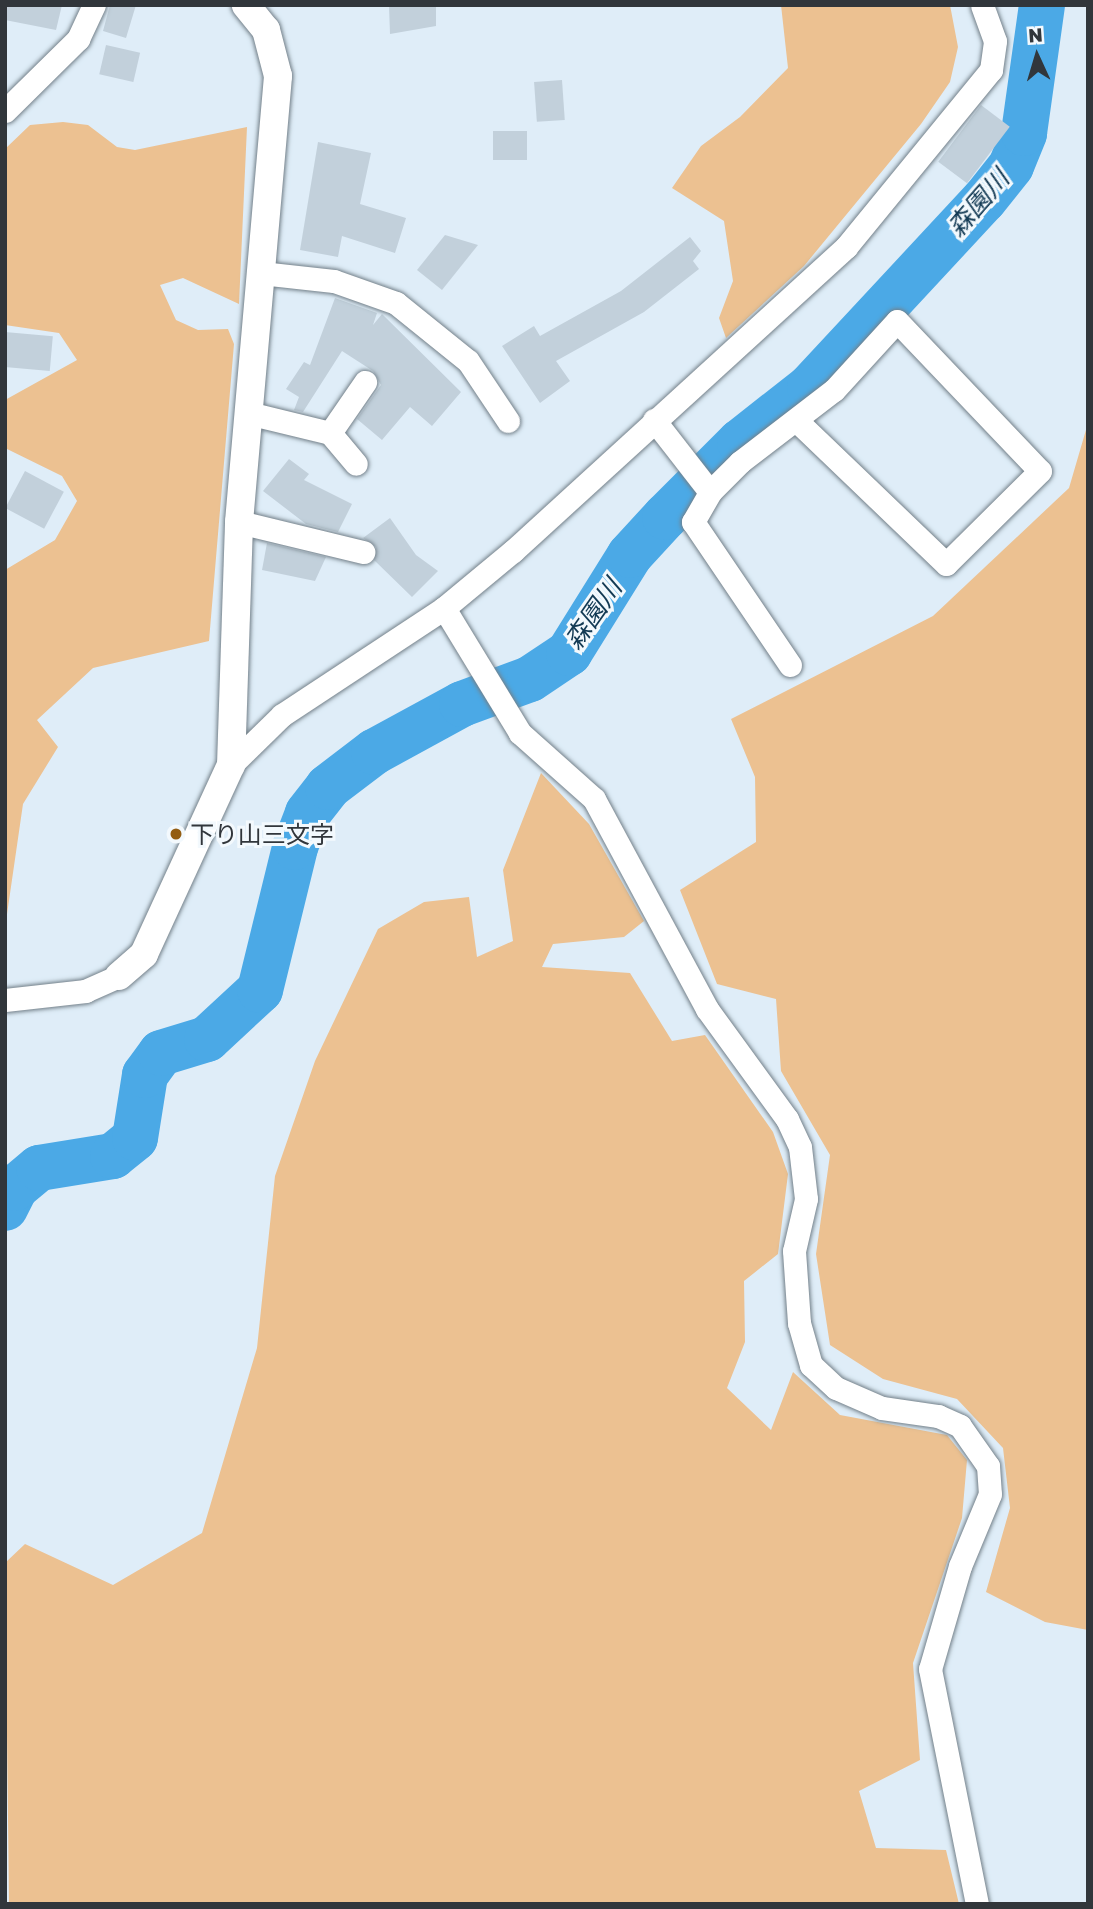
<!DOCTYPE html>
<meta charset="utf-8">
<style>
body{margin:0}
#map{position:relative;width:1093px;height:1909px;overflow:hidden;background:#dfedf8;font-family:"Golos Text","Noto Sans JP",sans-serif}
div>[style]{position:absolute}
.green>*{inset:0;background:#ecc191}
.river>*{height:46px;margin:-23px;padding:0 23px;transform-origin:23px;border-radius:23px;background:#4ba9e6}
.building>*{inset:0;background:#c2d0db;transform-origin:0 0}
.roads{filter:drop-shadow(0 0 2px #738089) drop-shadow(0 0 2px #738089)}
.minor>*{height:23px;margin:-11.5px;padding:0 11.5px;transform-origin:11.5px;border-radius:11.5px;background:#fff}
.tertiary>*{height:28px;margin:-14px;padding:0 14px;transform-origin:14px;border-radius:14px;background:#fff}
.dots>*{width:19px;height:19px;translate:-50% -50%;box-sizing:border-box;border:4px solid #f3f9fd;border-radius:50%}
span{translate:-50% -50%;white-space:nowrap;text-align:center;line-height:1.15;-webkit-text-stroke:6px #f3f9fd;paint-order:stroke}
.poi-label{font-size:24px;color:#31363b}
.left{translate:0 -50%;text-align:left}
.water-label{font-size:26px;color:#133a54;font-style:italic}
.frame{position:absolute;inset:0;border:7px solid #31363b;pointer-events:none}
.north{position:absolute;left:1002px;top:21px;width:70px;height:70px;-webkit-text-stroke:5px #f3f9fd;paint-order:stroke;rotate:356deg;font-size:19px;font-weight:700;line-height:28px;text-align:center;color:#31363b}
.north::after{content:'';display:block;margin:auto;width:24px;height:32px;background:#31363b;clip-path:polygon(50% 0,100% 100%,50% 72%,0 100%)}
</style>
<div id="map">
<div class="green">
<i style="clip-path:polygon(781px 5px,950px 5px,958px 47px,950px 82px,921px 124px,804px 266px,726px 338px,719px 318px,733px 281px,724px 221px,672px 188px,701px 146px,740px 117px,788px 68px)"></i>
<i style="clip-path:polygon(63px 122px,88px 125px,117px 147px,135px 150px,247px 127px,239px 304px,183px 278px,160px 285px,176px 320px,198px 330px,228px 329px,234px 344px,209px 641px,93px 668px,37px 720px,58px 747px,23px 804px,5px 928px,5px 570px,55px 540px,77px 501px,62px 476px,5px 448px,5px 400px,77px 360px,59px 333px,5px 325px,5px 149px,30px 125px)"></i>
<i style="clip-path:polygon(1088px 423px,1088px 1630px,1045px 1622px,986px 1592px,1010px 1508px,1003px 1448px,957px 1399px,883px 1379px,830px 1345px,816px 1254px,830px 1155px,781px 1071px,776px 999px,717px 984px,680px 890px,756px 842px,755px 777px,731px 719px,933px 616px,1069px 488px)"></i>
<i style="clip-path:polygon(541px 773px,589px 824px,644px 921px,624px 937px,553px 944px,542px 967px,630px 973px,672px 1041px,705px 1035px,773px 1132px,788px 1174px,778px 1254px,744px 1281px,745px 1342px,727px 1388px,771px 1430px,793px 1372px,840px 1415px,947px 1435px,967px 1460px,962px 1518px,913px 1663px,920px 1760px,859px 1791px,876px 1848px,946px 1850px,959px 1904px,9px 1904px,5px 1563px,25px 1544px,113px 1585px,202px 1533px,257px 1348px,275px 1176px,315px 1061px,378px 929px,424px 902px,469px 897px,477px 957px,513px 941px,503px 870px)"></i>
</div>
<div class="river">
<i style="left:5px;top:1208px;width:22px;rotate:-63deg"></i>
<i style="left:15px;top:1188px;width:31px;rotate:-40deg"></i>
<i style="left:39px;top:1168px;width:75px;rotate:-9.2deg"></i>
<i style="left:113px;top:1156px;width:28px;rotate:-39deg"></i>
<i style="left:135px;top:1138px;width:64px;rotate:-81deg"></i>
<i style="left:145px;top:1075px;width:27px;rotate:-54deg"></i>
<i style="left:161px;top:1053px;width:48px;rotate:-16.9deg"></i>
<i style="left:207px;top:1039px;width:72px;rotate:-42.8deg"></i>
<i style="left:260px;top:990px;width:147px;rotate:-76.2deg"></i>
<i style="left:295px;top:847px;width:36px;rotate:-69deg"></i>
<i style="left:308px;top:813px;width:33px;rotate:-52deg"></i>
<i style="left:328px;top:787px;width:58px;rotate:-37.3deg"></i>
<i style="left:374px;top:752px;width:100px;rotate:-28.6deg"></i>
<i style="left:462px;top:704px;width:72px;rotate:-20.2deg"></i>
<i style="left:530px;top:679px;width:47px;rotate:-33.7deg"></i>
<i style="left:569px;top:653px;width:115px;rotate:-58.1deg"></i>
<i style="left:630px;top:555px;width:52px;rotate:-47.4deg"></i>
<i style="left:665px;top:517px;width:106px;rotate:-45deg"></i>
<i style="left:740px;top:442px;width:89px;rotate:-38.2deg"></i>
<i style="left:810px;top:387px;width:255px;rotate:-47.1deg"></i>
<i style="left:984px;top:200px;width:43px;rotate:-51.5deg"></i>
<i style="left:1011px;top:166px;width:35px;rotate:-68deg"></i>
<i style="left:1024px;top:133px;width:129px;rotate:-82deg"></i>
</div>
<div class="building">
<i style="clip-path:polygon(5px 5px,62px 5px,56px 30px,5px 20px)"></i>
<i style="clip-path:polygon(110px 5px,136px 5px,126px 38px,103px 31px)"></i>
<i style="clip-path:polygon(389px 5px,436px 5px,436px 26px,390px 34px)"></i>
<i style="left:106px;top:45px;width:35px;height:30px;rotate:13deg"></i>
<i style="left:562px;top:80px;width:40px;height:28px;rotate:86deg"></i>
<i style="left:981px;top:105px;width:36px;height:71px;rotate:37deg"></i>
<i style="left:493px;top:131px;width:34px;height:29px"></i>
<i style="clip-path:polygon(318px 142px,371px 153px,360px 204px,406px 218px,395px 253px,342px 236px,338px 257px,300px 250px)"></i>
<i style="clip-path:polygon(445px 235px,478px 245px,442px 290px,417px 270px)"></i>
<i style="clip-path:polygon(690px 237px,701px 251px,693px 261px,699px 269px,644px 312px,556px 361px,570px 381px,540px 403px,502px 346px,534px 326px,540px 336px,621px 291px)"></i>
<i style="clip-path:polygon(335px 298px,377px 313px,373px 325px,382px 314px,461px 392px,432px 426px,410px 407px,382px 440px,357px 419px,381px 385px,373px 371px,342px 351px,303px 412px,294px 410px,299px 397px,286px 389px,304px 362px,310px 365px)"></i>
<i style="left:5px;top:332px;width:48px;height:35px;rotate:5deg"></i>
<i style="clip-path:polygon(289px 459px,309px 474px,304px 480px,352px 504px,338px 532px,306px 524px,263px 491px)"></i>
<i style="left:25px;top:471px;width:44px;height:42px;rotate:28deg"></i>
<i style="clip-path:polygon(390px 518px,416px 555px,438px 571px,412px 597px,374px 560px,376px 547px,363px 538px)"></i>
<i style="clip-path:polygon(267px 543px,326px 557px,315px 581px,262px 570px)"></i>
</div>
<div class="roads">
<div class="minor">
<i style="left:5px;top:111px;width:103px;rotate:-44.6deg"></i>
<i style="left:78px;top:39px;width:38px;rotate:-65deg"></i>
<i style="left:261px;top:273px;width:73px;rotate:6.3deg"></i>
<i style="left:334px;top:281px;width:66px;rotate:19.5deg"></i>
<i style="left:396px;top:303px;width:92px;rotate:38.9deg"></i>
<i style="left:468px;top:361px;width:72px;rotate:56.3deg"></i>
<i style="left:248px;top:413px;width:84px;rotate:13.7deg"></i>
<i style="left:330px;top:433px;width:62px;rotate:-55.5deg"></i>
<i style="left:654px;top:420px;width:91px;rotate:52.1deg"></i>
<i style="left:330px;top:433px;width:40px;rotate:50deg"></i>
<i style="left:239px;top:522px;width:128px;rotate:13.6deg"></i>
<i style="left:444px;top:608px;width:146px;rotate:58.7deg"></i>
<i style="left:520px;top:733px;width:99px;rotate:41.7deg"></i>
<i style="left:594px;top:799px;width:238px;rotate:61.7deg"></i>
<i style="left:707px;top:1009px;width:136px;rotate:54deg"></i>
<i style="left:787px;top:1119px;width:31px;rotate:65deg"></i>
<i style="left:800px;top:1147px;width:52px;rotate:83.4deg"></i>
<i style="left:806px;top:1199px;width:53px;rotate:103deg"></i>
<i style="left:794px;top:1251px;width:72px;rotate:86deg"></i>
<i style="left:799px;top:1323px;width:44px;rotate:74.1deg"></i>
<i style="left:811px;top:1365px;width:34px;rotate:43deg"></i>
<i style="left:836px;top:1388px;width:50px;rotate:23.5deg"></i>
<i style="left:882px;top:1408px;width:57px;rotate:8.1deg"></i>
<i style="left:938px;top:1416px;width:24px;rotate:24deg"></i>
<i style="left:960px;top:1426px;width:49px;rotate:55deg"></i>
<i style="left:988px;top:1466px;width:28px;rotate:86deg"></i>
<i style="left:990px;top:1494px;width:78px;rotate:112.6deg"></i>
<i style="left:960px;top:1566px;width:107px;rotate:106.2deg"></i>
<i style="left:930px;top:1669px;width:240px;rotate:78.7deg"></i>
<i style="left:790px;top:665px;width:173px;rotate:-124.1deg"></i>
<i style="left:693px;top:522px;width:34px;rotate:-60deg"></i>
<i style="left:710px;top:492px;width:42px;rotate:-45deg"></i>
<i style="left:740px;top:462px;width:118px;rotate:-37.5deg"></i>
<i style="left:834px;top:390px;width:93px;rotate:-47.6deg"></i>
<i style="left:897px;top:321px;width:207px;rotate:46.4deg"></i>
<i style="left:1040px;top:471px;width:132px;rotate:135.3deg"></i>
<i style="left:946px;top:564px;width:208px;rotate:-136.2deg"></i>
<i style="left:231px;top:765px;width:71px;rotate:-44.4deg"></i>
<i style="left:282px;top:715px;width:194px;rotate:-33.4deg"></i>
<i style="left:444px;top:608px;width:89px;rotate:-39.6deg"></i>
<i style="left:513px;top:551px;width:451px;rotate:-42.4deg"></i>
<i style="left:846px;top:247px;width:229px;rotate:-50.7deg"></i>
<i style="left:991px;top:70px;width:29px;rotate:-82deg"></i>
<i style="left:995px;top:41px;width:38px;rotate:-110deg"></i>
<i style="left:5px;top:1000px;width:81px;rotate:-6.4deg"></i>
<i style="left:85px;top:991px;width:37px;rotate:-24deg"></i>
</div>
<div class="tertiary">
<i style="left:119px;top:976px;width:33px;rotate:-41deg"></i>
<i style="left:144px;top:954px;width:208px;rotate:-65.3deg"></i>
<i style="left:231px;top:765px;width:243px;rotate:-88.1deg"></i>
<i style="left:239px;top:522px;width:448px;rotate:-85deg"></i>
<i style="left:278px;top:76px;width:48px;rotate:-104.6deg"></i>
<i style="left:266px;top:30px;width:32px;rotate:-129deg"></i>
</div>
</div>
<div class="dots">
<i style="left:176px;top:834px;background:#935d12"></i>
</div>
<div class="poi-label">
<span class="left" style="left:190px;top:834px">下り山三文字</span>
</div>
<div class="water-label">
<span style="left:978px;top:203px;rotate:-49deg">森園川</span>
<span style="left:593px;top:614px;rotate:-55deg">森園川</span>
</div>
<div class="frame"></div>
<div class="north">N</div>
</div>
